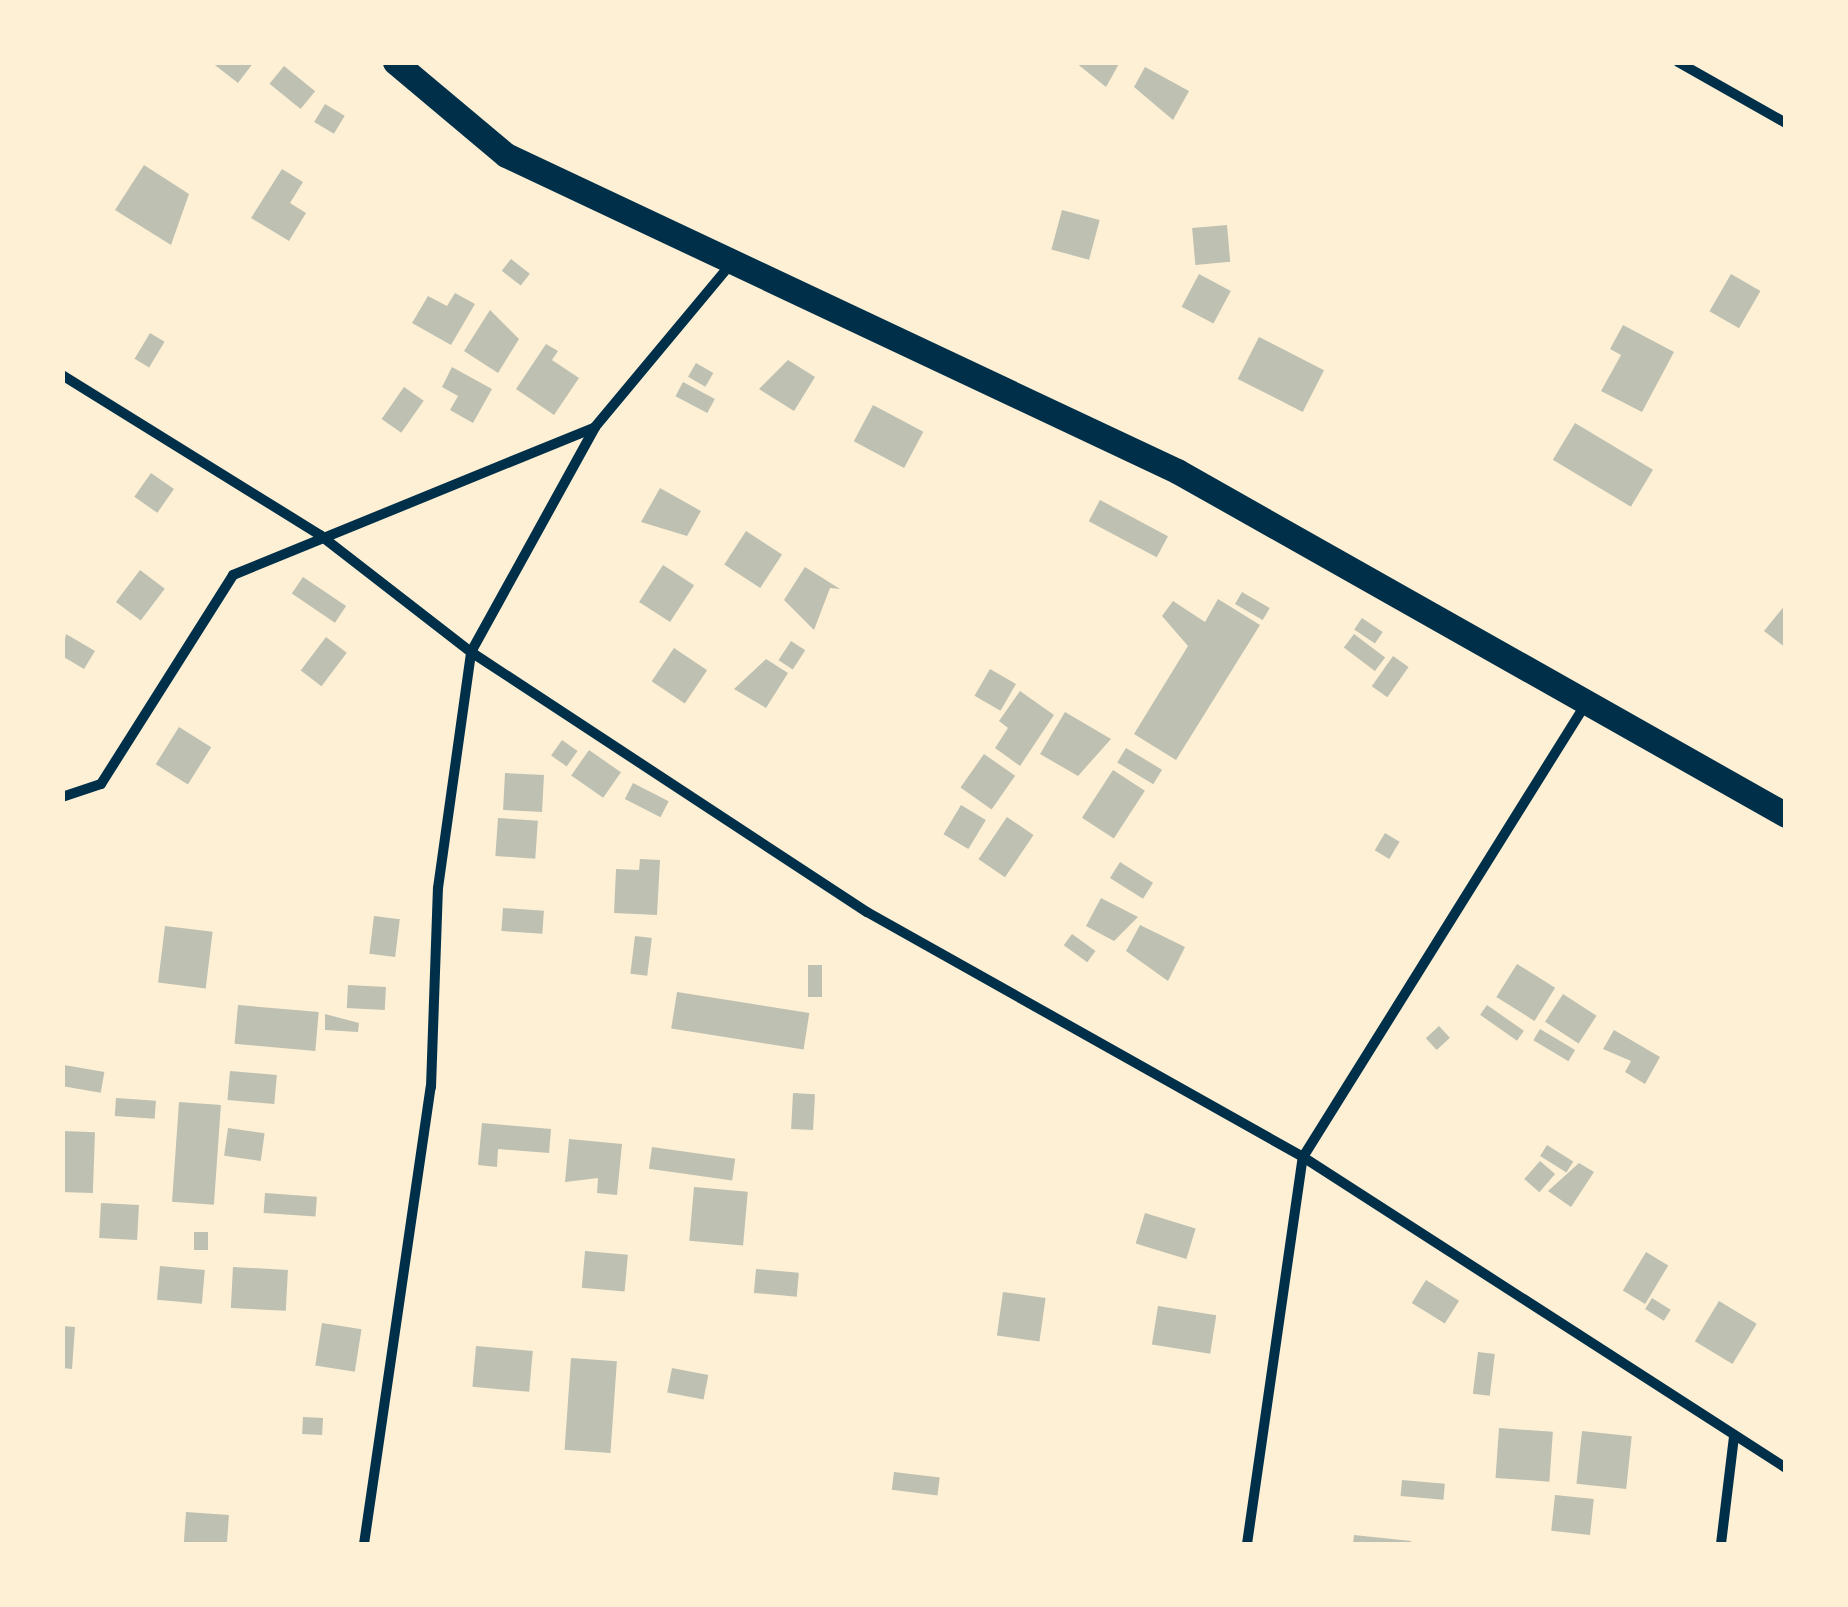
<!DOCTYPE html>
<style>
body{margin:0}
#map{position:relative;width:1848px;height:1607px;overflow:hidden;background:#fdf0d5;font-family:Signika,sans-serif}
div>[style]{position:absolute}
.building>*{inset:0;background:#bec0b2;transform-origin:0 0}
.minor>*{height:10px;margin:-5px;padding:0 5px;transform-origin:5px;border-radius:5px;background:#003049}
.primary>*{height:25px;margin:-12.5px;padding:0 12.5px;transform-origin:12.5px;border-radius:12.5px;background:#003049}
span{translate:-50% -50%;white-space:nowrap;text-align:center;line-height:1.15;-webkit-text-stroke:10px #fdf0d5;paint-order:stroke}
.frame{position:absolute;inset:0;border:65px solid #fdf0d5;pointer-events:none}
</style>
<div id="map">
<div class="building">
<i style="clip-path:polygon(211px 62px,254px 62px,238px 83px)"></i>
<i style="clip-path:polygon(1075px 62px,1120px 62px,1106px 87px)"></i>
<i style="left:284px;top:66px;width:40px;height:23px;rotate:39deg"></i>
<i style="clip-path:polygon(1145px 67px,1189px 91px,1173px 120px,1134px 87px)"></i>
<i style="left:325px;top:104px;width:23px;height:21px;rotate:31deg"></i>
<i style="clip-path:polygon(144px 165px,189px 194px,171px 245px,115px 210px)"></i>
<i style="clip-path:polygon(282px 169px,303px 182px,290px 203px,306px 213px,289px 241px,251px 218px)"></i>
<i style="left:1062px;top:210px;width:39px;height:41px;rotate:15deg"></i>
<i style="left:1227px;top:225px;width:37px;height:35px;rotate:85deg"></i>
<i style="left:511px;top:259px;width:24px;height:15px;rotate:38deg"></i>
<i style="left:1199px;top:274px;width:36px;height:37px;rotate:28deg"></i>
<i style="left:1731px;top:274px;width:34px;height:43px;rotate:30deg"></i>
<i style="clip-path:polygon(455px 293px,475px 304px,451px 345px,412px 323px,428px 296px,447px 306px)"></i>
<i style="clip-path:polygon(490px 310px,519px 339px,498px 373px,464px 351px)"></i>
<i style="clip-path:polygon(1623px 325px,1674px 352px,1642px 412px,1601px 391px,1621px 355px,1610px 349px)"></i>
<i style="left:150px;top:333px;width:17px;height:30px;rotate:31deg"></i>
<i style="left:1259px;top:337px;width:73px;height:47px;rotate:27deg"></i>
<i style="clip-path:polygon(546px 344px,558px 351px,552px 360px,579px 378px,554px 415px,516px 389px)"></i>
<i style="clip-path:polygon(788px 360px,815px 377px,794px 411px,759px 389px)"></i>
<i style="left:696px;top:363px;width:20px;height:16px;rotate:30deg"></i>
<i style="clip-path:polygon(452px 367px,492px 389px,473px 423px,450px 410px,458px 396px,442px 387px)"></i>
<i style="left:683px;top:382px;width:36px;height:16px;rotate:28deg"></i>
<i style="left:404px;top:387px;width:24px;height:39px;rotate:35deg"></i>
<i style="left:873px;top:405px;width:57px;height:41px;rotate:28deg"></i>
<i style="left:1575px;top:423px;width:91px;height:43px;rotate:31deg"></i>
<i style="left:151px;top:473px;width:28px;height:29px;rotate:35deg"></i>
<i style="clip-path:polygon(660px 488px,701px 511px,687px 536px,641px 522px)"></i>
<i style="left:1100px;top:500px;width:77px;height:24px;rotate:28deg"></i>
<i style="left:746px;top:531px;width:43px;height:40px;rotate:33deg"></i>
<i style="left:663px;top:565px;width:37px;height:44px;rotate:33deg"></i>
<i style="clip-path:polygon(805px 567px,840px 589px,830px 588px,814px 630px,784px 600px)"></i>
<i style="left:140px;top:570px;width:31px;height:40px;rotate:37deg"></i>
<i style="left:303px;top:577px;width:52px;height:20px;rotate:34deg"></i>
<i style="left:1242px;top:592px;width:32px;height:14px;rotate:30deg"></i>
<i style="clip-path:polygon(1218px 599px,1260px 625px,1176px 760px,1134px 734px,1188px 646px,1162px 616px,1173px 601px,1205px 622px)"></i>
<i style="clip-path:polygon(1786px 604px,1786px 648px,1764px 631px)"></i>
<i style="left:1362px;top:618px;width:25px;height:14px;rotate:34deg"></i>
<i style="clip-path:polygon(66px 634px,95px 651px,84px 669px,62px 656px)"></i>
<i style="left:1354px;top:634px;width:39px;height:17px;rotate:37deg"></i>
<i style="left:326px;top:637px;width:26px;height:42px;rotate:37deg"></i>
<i style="left:791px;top:641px;width:17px;height:23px;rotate:33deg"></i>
<i style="left:674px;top:648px;width:40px;height:40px;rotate:34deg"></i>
<i style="left:1393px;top:656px;width:19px;height:37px;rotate:35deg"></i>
<i style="clip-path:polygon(766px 659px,788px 673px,766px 708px,734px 689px)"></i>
<i style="left:990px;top:669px;width:30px;height:31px;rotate:30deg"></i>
<i style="clip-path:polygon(1020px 691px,1054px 715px,1020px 766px,995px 748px,1008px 728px,999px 721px)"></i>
<i style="clip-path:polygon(1065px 712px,1111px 739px,1078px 776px,1040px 754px)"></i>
<i style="left:179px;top:727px;width:38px;height:44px;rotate:32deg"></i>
<i style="left:562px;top:740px;width:19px;height:19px;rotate:35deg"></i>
<i style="left:1126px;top:748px;width:42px;height:17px;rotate:31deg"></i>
<i style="left:589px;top:750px;width:39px;height:31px;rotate:35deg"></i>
<i style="left:984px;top:754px;width:38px;height:41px;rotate:35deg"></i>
<i style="left:1113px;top:770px;width:38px;height:57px;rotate:33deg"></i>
<i style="left:505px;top:773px;width:39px;height:37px;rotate:3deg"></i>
<i style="left:633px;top:783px;width:40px;height:18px;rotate:27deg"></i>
<i style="left:961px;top:805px;width:29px;height:34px;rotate:31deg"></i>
<i style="left:1007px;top:817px;width:32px;height:51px;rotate:34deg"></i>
<i style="left:498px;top:818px;width:40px;height:38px;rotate:4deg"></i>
<i style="left:1385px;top:833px;width:17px;height:20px;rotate:31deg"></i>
<i style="clip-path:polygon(640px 859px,660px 860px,657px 915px,614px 913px,616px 869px,639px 870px)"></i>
<i style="left:1120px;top:862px;width:39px;height:19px;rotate:32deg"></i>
<i style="clip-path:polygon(1101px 898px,1138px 917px,1114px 941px,1086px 926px)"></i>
<i style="left:503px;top:908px;width:41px;height:23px;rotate:4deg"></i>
<i style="left:374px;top:916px;width:26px;height:38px;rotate:7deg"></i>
<i style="clip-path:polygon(1140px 925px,1185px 947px,1168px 981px,1126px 951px)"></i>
<i style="left:165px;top:926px;width:48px;height:57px;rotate:7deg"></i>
<i style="left:1072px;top:934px;width:29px;height:14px;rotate:36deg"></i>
<i style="left:635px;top:936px;width:17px;height:38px;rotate:7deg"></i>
<i style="left:1517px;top:964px;width:45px;height:39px;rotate:32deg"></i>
<i style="left:808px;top:965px;width:14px;height:32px"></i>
<i style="left:348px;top:985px;width:38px;height:23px;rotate:3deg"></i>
<i style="left:677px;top:992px;width:134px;height:37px;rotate:9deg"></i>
<i style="left:1563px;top:994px;width:40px;height:33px;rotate:33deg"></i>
<i style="left:238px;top:1005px;width:81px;height:39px;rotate:5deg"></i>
<i style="left:1487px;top:1005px;width:45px;height:12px;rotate:35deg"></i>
<i style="clip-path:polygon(325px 1014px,359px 1023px,358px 1032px,325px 1030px)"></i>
<i style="left:1439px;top:1026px;width:16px;height:18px;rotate:47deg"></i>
<i style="left:1540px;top:1029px;width:41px;height:13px;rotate:31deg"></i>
<i style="clip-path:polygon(1614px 1030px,1660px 1057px,1645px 1084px,1625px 1072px,1631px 1061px,1603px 1049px)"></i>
<i style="left:64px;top:1065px;width:41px;height:21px;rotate:10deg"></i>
<i style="left:230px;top:1071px;width:47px;height:29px;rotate:5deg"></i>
<i style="left:793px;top:1093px;width:22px;height:36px;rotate:3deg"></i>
<i style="left:116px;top:1098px;width:40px;height:18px;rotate:4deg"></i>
<i style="left:179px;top:1102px;width:42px;height:100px;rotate:4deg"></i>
<i style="clip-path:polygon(482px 1123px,551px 1129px,549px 1153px,498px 1149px,497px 1167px,478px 1165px)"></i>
<i style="left:228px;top:1128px;width:37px;height:28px;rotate:8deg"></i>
<i style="left:62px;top:1131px;width:33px;height:61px;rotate:2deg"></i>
<i style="clip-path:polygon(569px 1139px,622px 1144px,617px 1195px,597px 1193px,598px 1178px,565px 1182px)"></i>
<i style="left:1547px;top:1145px;width:31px;height:13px;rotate:32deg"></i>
<i style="left:652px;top:1147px;width:84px;height:22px;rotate:8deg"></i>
<i style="left:1540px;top:1161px;width:20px;height:24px;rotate:41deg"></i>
<i style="clip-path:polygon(1579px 1163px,1594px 1172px,1571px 1207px,1548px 1191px)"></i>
<i style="left:694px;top:1187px;width:54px;height:54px;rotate:5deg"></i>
<i style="left:265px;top:1193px;width:52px;height:20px;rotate:4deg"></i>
<i style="left:101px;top:1203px;width:38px;height:35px;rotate:3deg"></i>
<i style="left:1145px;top:1213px;width:53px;height:32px;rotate:17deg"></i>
<i style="left:194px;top:1232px;width:14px;height:18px"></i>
<i style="left:585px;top:1251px;width:43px;height:37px;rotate:5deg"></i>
<i style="left:1646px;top:1252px;width:26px;height:45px;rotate:31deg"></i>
<i style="left:160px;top:1266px;width:45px;height:34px;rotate:5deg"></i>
<i style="left:233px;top:1267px;width:55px;height:41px;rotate:3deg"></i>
<i style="left:756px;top:1269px;width:43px;height:24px;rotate:5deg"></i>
<i style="left:1426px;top:1280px;width:39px;height:27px;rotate:32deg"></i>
<i style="left:1003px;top:1292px;width:43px;height:44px;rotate:8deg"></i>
<i style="left:1652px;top:1298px;width:22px;height:13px;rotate:32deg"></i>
<i style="left:1719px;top:1301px;width:44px;height:47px;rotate:31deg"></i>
<i style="left:1158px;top:1306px;width:59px;height:39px;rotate:9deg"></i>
<i style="left:322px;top:1323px;width:40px;height:43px;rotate:9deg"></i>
<i style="clip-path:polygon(62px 1326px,75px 1327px,72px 1369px,62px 1368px)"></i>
<i style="left:476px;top:1346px;width:57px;height:41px;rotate:5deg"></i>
<i style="left:1478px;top:1352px;width:17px;height:42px;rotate:7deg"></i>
<i style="left:571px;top:1358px;width:46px;height:92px;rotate:4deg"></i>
<i style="left:672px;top:1368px;width:37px;height:25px;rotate:11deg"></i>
<i style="left:303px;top:1417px;width:20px;height:17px;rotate:3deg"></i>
<i style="left:1499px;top:1428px;width:54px;height:50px;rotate:4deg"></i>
<i style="left:1582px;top:1431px;width:50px;height:53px;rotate:6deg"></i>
<i style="left:894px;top:1472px;width:46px;height:18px;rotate:7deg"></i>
<i style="left:1402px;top:1480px;width:43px;height:16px;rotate:5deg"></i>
<i style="left:1555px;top:1495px;width:39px;height:36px;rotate:6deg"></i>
<i style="left:186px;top:1512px;width:43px;height:31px;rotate:4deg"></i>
<i style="clip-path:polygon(1354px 1535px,1411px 1541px,1410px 1544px,1353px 1544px)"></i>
</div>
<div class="minor">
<i style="left:1678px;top:62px;width:124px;rotate:29.5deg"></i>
<i style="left:62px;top:375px;width:304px;rotate:31.8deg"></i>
<i style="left:320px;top:535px;width:191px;rotate:37.8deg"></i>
<i style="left:471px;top:652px;width:474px;rotate:33.3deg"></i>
<i style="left:867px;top:912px;width:500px;rotate:29.33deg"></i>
<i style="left:1303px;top:1157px;width:574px;rotate:32.78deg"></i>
<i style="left:62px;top:797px;width:41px;rotate:-18.4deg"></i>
<i style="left:101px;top:784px;width:247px;rotate:-57.7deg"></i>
<i style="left:233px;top:575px;width:391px;rotate:-22.2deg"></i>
<i style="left:364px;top:1544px;width:462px;rotate:-81.7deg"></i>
<i style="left:431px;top:1087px;width:199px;rotate:-88deg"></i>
<i style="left:438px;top:888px;width:238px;rotate:-82deg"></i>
<i style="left:471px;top:652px;width:257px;rotate:-61.1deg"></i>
<i style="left:595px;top:427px;width:212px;rotate:-50.2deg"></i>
<i style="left:1247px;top:1544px;width:391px;rotate:-81.8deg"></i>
<i style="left:1303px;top:1157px;width:533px;rotate:-58.04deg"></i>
<i style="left:1721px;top:1544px;width:109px;rotate:-83.1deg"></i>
</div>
<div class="primary">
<i style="left:395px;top:62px;width:145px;rotate:40deg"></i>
<i style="left:506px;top:155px;width:742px;rotate:25.22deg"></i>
<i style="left:1177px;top:471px;width:699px;rotate:29.46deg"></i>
</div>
<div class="frame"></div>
</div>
